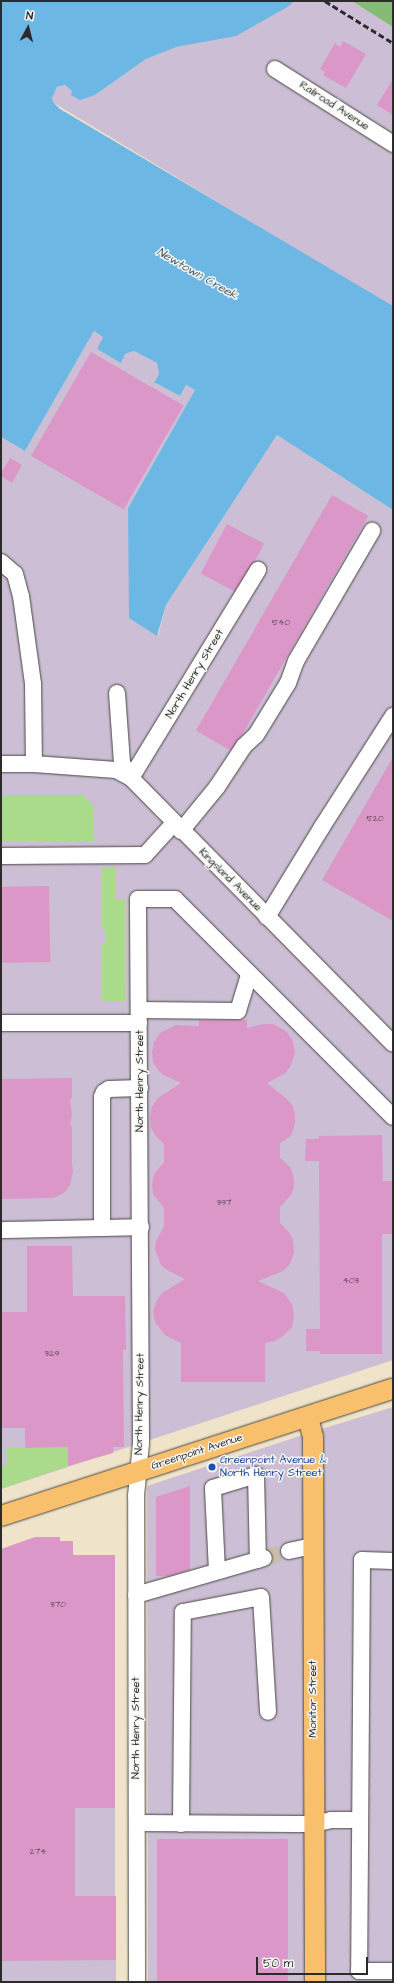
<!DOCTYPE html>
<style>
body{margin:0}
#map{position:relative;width:394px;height:1983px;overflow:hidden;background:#efe4c9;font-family:"Architects Daughter",sans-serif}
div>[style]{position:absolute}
.industrial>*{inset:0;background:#ccbed4;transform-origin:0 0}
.green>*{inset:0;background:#a9db8a}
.forest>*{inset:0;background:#86bb76}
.water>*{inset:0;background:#6db7e5}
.building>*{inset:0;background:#dc97c9;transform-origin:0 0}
.minor-tunnel>*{height:16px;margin-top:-8px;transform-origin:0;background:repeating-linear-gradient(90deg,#c8bfa9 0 16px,transparent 0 24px)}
.roads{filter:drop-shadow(0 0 1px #484743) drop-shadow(0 0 1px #484743)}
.minor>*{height:16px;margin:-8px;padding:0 8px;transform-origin:8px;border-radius:8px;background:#fff}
.major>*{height:20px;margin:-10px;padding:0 10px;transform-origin:10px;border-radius:10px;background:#f8bf6c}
.rail>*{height:3px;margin-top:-1.5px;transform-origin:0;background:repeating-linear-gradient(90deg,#2b2b2b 0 6px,transparent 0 9px)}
.dots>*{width:11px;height:11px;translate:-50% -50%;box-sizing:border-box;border:2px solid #f6f6f2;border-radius:50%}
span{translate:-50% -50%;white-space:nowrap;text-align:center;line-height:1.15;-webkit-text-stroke:3px #f6f6f2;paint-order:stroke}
.number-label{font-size:9px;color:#574652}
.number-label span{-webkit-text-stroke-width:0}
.street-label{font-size:11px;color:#2b2b2b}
.transit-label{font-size:11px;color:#164399}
.left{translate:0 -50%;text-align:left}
.water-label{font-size:12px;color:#425c6c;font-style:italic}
.frame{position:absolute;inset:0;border:2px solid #2b2b2b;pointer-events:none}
.north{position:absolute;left:8px;top:8px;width:40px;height:40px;-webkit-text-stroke:3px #f6f6f2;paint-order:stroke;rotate:7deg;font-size:11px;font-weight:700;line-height:16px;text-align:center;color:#2b2b2b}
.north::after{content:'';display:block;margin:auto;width:14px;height:18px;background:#2b2b2b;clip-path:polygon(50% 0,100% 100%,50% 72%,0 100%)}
.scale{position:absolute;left:256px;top:1957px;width:112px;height:18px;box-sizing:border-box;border:2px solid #2b2b2b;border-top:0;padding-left:5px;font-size:12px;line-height:14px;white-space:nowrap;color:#2b2b2b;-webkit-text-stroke:3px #f6f6f2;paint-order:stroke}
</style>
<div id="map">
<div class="industrial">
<i style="clip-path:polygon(282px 1px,393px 1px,393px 308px,54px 103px,52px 97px,57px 87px,65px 85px,72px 91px,95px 95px,146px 59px)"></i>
<i style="clip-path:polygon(94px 331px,103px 337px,97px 349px,125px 354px,134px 351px,157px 363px,159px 374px,154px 381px,180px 396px,186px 385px,195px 390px,128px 508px,158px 636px,166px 605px,277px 435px,393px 510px,393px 1360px,1px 1489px,1px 437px,25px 451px)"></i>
<i style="clip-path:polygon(393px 1407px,393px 1982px,148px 1982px,147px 1486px,312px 1432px)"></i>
<i style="left:75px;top:1808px;width:40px;height:88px"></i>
<i style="left:116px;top:1960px;width:22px;height:115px;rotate:90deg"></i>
</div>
<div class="green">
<i style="clip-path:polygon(1px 795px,83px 795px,93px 805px,94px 842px,1px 841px)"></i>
<i style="clip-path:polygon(102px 867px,115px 867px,115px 900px,125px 900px,125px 1001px,102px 1001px,102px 945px,105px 944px,105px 930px,102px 929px)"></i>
<i style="clip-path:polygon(68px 1447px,68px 1466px,1px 1489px,1px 1466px,7px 1465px,6px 1448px)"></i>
</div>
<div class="forest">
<i style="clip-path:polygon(352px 1px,393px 1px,393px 27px)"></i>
</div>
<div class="water">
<i style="clip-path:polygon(1px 1px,294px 1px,289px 6px,236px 36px,176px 47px,146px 59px,95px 95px,80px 100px,71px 95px,72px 91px,65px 85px,57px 87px,52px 98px,54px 103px,60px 109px,393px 306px,393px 510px,277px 435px,166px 605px,157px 636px,129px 618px,128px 508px,195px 390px,186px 385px,180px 396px,154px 382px,159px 374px,157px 363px,134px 351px,125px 354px,121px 363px,97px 349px,103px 337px,94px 331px,25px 451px,1px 437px)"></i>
</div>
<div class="building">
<i style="clip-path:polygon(343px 41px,366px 54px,346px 88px,323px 75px,325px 72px,320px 69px,335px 43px,340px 47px)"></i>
<i style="clip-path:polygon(393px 79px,393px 115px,377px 105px)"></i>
<i style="left:91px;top:352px;width:107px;height:120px;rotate:30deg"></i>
<i style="clip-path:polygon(10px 458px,22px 465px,12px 483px,1px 476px,1px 473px)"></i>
<i style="left:332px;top:495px;width:42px;height:272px;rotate:30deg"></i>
<i style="left:227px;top:524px;width:42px;height:56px;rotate:28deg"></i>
<i style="clip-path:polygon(393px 757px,393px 921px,322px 880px)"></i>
<i style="left:49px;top:886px;width:76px;height:48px;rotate:89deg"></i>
<i style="clip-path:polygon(199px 1020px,247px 1020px,247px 1028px,263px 1024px,273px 1024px,286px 1031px,293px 1041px,295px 1053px,290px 1067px,284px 1074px,267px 1083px,287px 1099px,293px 1106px,295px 1114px,295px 1123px,291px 1136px,280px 1143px,280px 1158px,290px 1167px,294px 1178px,294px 1187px,291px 1195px,280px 1207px,280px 1223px,288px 1231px,293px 1239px,294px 1253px,290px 1264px,283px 1271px,258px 1281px,284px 1293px,292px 1304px,294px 1316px,292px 1327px,283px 1336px,275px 1341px,265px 1343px,265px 1382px,181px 1382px,181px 1343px,165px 1335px,155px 1322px,153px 1312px,156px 1302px,162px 1293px,185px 1279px,167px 1270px,161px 1265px,155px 1249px,156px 1241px,164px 1226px,164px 1208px,153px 1194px,152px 1184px,154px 1174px,164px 1162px,164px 1144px,156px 1136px,151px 1128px,150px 1117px,152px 1107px,158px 1098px,181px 1083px,163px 1075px,158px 1070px,153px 1062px,152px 1052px,154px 1042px,160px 1033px,176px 1025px,199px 1026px)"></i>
<i style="clip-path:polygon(72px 1078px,72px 1098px,70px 1099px,72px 1115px,70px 1125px,72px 1127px,72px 1164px,73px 1172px,70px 1185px,64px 1193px,53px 1198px,1px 1199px,1px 1079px)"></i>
<i style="clip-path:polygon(382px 1135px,383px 1181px,393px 1181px,393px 1234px,382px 1234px,382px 1354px,320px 1354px,320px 1351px,306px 1351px,306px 1329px,320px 1329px,319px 1161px,305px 1161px,306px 1139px,319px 1139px,319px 1136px)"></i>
<i style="clip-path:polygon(27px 1246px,72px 1246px,73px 1296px,125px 1296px,126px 1350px,123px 1350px,124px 1447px,113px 1447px,113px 1453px,68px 1466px,68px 1447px,25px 1448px,25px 1428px,1px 1428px,1px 1312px,27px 1312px)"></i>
<i style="clip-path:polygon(190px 1486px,190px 1570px,168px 1576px,156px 1576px,156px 1497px)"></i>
<i style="clip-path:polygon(35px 1537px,60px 1537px,60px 1541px,73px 1541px,73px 1555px,115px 1555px,115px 1808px,75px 1808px,75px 1896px,116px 1896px,116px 1960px,1px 1961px,1px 1549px)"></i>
<i style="left:288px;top:1839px;width:143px;height:131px;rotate:90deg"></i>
</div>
<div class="minor-tunnel">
<i style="left:264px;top:1558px;width:26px;rotate:-16deg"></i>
</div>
<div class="roads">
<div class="minor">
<i style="left:275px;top:69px;width:140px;rotate:32.4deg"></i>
<i style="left:1px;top:562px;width:18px;rotate:41deg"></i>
<i style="left:15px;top:574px;width:23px;rotate:75deg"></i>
<i style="left:21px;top:596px;width:89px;rotate:82.2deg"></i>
<i style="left:33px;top:684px;width:80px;rotate:89.3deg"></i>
<i style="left:34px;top:764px;width:82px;rotate:4.2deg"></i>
<i style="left:116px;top:770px;width:17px;rotate:28deg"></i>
<i style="left:117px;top:693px;width:70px;rotate:85.9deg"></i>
<i style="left:122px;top:763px;width:17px;rotate:59deg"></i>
<i style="left:131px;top:778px;width:373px;rotate:45.4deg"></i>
<i style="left:1px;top:764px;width:33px"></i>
<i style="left:131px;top:778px;width:244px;rotate:-58.6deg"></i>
<i style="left:181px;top:831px;width:57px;rotate:-50.7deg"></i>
<i style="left:217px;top:787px;width:49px;rotate:-56.6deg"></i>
<i style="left:244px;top:746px;width:16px;rotate:-43deg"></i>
<i style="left:256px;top:735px;width:61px;rotate:-58.4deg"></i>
<i style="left:288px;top:683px;width:23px;rotate:-70deg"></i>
<i style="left:296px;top:661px;width:151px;rotate:-59.7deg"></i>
<i style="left:1px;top:856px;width:144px;rotate:-0.4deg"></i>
<i style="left:145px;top:855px;width:43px;rotate:-47.8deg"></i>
<i style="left:267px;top:917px;width:105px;rotate:-58.6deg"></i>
<i style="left:322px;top:827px;width:132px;rotate:-57.4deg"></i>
<i style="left:139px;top:1010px;width:99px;rotate:0.6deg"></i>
<i style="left:238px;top:1011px;width:39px;rotate:-73deg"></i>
<i style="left:1px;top:1023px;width:138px"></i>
<i style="left:102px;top:1228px;width:131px;rotate:-90deg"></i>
<i style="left:102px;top:1097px;width:5px;rotate:-68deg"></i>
<i style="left:104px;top:1092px;width:6px;rotate:-31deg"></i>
<i style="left:109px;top:1089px;width:31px;rotate:-2deg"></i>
<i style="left:1px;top:1230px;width:140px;rotate:-1.2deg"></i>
<i style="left:289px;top:1551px;width:24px;rotate:-12deg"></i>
<i style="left:393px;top:1561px;width:31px;rotate:-178deg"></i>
<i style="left:362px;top:1560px;width:411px;rotate:90.4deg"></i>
<i style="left:359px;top:1971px;width:34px"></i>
<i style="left:217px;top:1571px;width:83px;rotate:-92.8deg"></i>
<i style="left:213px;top:1488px;width:45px;rotate:-16.8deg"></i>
<i style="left:256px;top:1475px;width:85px;rotate:88.7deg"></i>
<i style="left:136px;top:1595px;width:133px;rotate:-16.1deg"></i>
<i style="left:137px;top:1823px;width:160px;rotate:0.4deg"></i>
<i style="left:297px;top:1824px;width:17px"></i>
<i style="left:314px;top:1824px;width:17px;rotate:-13deg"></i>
<i style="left:331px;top:1820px;width:29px"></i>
<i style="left:181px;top:1824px;width:212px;rotate:-89.5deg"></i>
<i style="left:183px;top:1612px;width:79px;rotate:-10.9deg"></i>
<i style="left:261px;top:1597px;width:115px;rotate:86.5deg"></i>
<i style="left:137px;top:1982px;width:486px;rotate:-90.1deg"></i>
<i style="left:136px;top:1496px;width:53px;rotate:-84.6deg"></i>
<i style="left:141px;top:1443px;width:544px;rotate:-90.32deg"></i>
<i style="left:138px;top:899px;width:37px"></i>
<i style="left:175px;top:899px;width:308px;rotate:45deg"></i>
</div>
<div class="major">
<i style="left:308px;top:1417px;width:21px;rotate:76deg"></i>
<i style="left:313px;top:1437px;width:545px;rotate:89.79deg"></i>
<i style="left:1px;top:1516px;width:412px;rotate:-18deg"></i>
</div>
</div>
<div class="rail">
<i style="left:325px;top:1px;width:80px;rotate:31.7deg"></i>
</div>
<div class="dots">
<i style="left:212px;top:1467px;background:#1a4fb4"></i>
</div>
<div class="number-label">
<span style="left:281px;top:623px">540</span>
<span style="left:375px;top:819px">520</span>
<span style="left:224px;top:1203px">397</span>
<span style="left:351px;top:1281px">403</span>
<span style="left:52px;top:1354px">329</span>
<span style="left:58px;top:1605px">370</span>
<span style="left:38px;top:1852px">274</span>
</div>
<div class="street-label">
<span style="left:334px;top:106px;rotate:33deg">Railroad Avenue</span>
<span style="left:195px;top:674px;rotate:-59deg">North Henry Street</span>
<span style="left:230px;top:880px;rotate:45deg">Kingsland Avenue</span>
<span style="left:140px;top:1081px;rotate:-90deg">North Henry Street</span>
<span style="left:140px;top:1404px;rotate:-89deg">North Henry Street</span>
<span style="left:197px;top:1452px;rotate:-18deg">Greenpoint Avenue</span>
<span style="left:313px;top:1699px;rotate:-90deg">Monitor Street</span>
<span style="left:136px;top:1728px;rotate:-90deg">North Henry Street</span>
</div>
<div class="transit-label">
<span class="left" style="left:220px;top:1467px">Greenpoint Avenue &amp;<br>North Henry Street</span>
</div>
<div class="water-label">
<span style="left:197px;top:274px;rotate:30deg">Newtown Creek</span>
</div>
<div class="frame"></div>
<div class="north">N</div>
<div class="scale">50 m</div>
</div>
